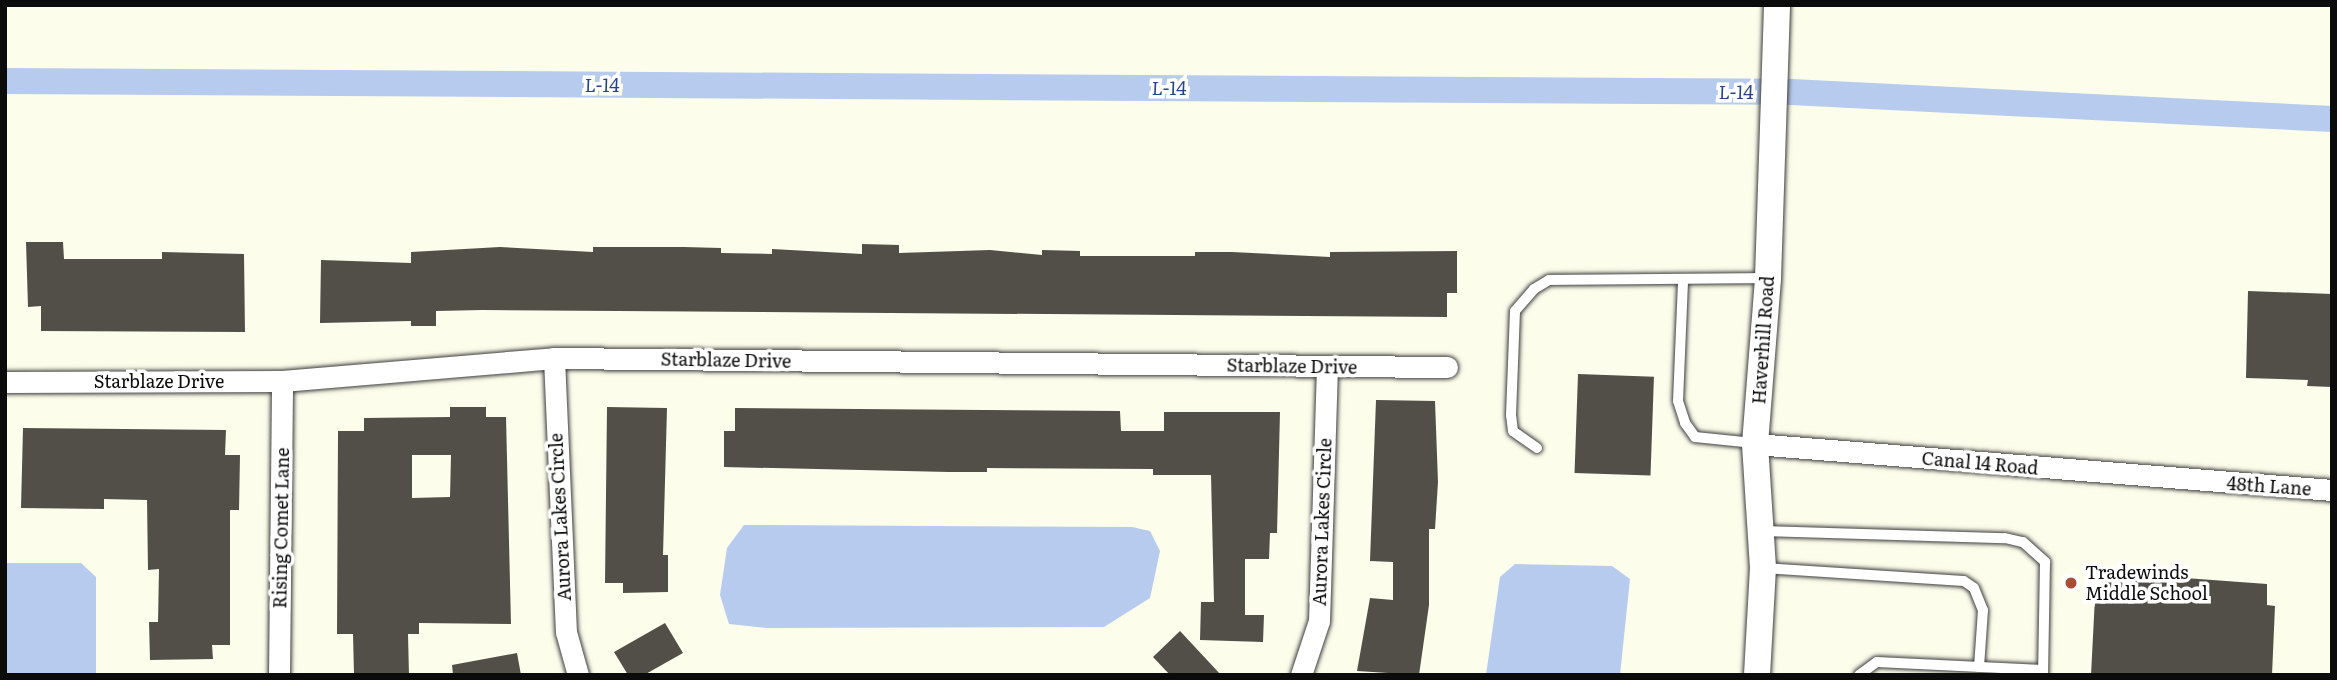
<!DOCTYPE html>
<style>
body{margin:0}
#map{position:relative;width:2337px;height:680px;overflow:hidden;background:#fcfdeb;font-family:Literata,serif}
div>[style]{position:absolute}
.water>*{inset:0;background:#b6cbee}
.canal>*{height:26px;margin:-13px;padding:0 13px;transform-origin:13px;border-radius:13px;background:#b6cbee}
.building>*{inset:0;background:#524f49;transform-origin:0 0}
.roads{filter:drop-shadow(0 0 2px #3e3e3e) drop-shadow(0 0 2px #3e3e3e)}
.service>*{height:10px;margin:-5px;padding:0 5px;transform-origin:5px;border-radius:5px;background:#fff}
.minor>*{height:21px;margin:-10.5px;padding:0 10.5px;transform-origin:10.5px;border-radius:10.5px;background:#fff}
.tertiary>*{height:26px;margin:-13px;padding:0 13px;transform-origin:13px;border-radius:13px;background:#fff}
.dots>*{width:19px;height:19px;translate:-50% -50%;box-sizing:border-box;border:4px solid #fff;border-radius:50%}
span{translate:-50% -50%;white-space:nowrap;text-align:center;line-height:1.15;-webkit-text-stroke:7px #fff;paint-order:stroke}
.street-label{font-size:18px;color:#0b0b0b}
.poi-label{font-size:18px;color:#0b0b0b}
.left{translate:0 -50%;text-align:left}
.water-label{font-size:19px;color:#24448d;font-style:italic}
.frame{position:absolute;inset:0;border:7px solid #0b0b0b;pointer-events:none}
</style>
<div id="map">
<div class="water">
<i style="clip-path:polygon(744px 525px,1132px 527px,1150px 531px,1160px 551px,1150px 598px,1104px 627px,767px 628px,729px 624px,720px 595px,727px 548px)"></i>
<i style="clip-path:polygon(5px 563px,81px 563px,96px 577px,96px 675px,5px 675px)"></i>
<i style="clip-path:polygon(1515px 564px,1612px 566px,1630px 579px,1620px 675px,1486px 675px,1500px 577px)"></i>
</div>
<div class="canal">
<i style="left:5px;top:81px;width:1786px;rotate:0.35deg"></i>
<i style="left:1791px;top:92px;width:542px;rotate:2.86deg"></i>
</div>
<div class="building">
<i style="clip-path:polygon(26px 242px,63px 242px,64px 259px,162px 259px,162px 252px,244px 254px,245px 332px,41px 331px,41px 306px,28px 307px)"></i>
<i style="clip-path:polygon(862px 244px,899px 245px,899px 253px,990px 250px,1042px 255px,1042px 250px,1080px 251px,1080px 256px,1195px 256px,1195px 252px,1232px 252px,1330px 257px,1330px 252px,1457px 251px,1457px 293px,1447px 293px,1447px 317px,482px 310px,436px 311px,436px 326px,411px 326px,411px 321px,320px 323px,321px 260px,411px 263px,411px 252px,500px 247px,593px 252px,593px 247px,684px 247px,721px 248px,721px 253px,772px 254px,772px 249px,862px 254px)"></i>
<i style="clip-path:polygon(2248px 291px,2332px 294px,2332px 387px,2307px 386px,2308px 380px,2246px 378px)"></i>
<i style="left:1578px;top:374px;width:76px;height:99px;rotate:2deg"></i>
<i style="clip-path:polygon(1376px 400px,1435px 401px,1438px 482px,1435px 529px,1429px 529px,1429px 605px,1419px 675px,1357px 671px,1370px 598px,1393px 600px,1393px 562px,1370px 561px)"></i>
<i style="clip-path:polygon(evenodd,450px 407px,486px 407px,486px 417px,506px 417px,511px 624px,419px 623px,419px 634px,408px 634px,409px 675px,354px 675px,353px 634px,337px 634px,338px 431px,364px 431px,364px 418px,450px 417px,450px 407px,412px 455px,451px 455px,450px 497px,412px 498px,412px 455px)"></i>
<i style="clip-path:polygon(607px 407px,667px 408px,663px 555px,668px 555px,668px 592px,623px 593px,623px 583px,605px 583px)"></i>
<i style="clip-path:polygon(735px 408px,1120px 411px,1121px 431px,1164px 431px,1164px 412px,1280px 412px,1277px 533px,1270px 533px,1269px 559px,1245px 559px,1245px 615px,1264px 615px,1263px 642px,1200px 640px,1201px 602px,1214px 602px,1211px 475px,1153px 475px,1153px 469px,987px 468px,987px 472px,949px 472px,724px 467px,724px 431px,735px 431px)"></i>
<i style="clip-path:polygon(23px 428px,226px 430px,225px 455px,240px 455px,239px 510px,230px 510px,230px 645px,212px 645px,213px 659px,150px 660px,149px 622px,158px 622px,159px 569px,148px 570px,147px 500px,104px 499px,104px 509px,21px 508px)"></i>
<i style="clip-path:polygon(2103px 572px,2267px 584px,2267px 605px,2275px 606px,2272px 675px,2091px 675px,2095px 597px,2102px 597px)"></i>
<i style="clip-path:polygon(665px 623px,683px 653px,644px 675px,628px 675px,614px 652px)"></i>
<i style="clip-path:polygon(1180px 631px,1221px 675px,1170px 675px,1153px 657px)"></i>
<i style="clip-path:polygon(517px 653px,521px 675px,453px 675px,452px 665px)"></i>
</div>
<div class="roads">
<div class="service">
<i style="left:1683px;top:282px;width:119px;rotate:92.4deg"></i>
<i style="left:1678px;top:401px;width:23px;rotate:72deg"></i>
<i style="left:1685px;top:423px;width:17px;rotate:54deg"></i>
<i style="left:1695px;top:437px;width:59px;rotate:5.8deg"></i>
<i style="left:1537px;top:448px;width:29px;rotate:-145deg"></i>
<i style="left:1513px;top:431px;width:16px;rotate:-97deg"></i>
<i style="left:1511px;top:415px;width:104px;rotate:-87.8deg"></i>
<i style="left:1515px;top:311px;width:29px;rotate:-49deg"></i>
<i style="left:1534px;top:289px;width:17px;rotate:-31deg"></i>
<i style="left:1549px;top:280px;width:219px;rotate:-0.5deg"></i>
<i style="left:1762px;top:531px;width:243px;rotate:1.7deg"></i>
<i style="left:2005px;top:538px;width:18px;rotate:13deg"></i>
<i style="left:2023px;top:542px;width:30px;rotate:42deg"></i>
<i style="left:2045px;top:562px;width:113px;rotate:91deg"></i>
<i style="left:1763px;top:568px;width:201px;rotate:3.7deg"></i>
<i style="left:1964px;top:581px;width:12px;rotate:35deg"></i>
<i style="left:1974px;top:588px;width:24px;rotate:68deg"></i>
<i style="left:1983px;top:610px;width:57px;rotate:94deg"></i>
<i style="left:1859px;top:675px;width:22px;rotate:-36deg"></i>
<i style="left:1877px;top:662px;width:166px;rotate:2.8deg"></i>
</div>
<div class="minor">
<i style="left:554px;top:358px;width:274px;rotate:87.5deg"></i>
<i style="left:566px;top:632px;width:45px;rotate:74.4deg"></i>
<i style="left:5px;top:382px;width:277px;rotate:-0.2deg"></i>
<i style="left:282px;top:381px;width:273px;rotate:-4.8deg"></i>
<i style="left:554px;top:358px;width:893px;rotate:0.58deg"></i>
<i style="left:1755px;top:444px;width:579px;rotate:4.56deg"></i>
<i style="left:279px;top:675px;width:294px;rotate:-89.4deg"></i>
<i style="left:1301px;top:675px;width:57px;rotate:-71.6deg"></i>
<i style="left:1319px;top:621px;width:254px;rotate:-88.2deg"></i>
</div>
<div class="tertiary">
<i style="left:1757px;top:675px;width:107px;rotate:-86.8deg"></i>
<i style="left:1763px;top:568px;width:124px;rotate:-93.7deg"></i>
<i style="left:1755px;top:444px;width:167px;rotate:-85.5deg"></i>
<i style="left:1768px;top:278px;width:273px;rotate:-88.1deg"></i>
</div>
</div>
<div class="dots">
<i style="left:2071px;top:583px;background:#aa4d34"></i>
</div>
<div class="street-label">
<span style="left:1763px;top:340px;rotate:-86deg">Haverhill Road</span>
<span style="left:726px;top:360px;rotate:1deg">Starblaze Drive</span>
<span style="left:1292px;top:366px;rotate:1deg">Starblaze Drive</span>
<span style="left:159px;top:381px">Starblaze Drive</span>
<span style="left:1980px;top:463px;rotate:5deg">Canal 14 Road</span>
<span style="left:2269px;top:486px;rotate:4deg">48th Lane</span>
<span style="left:560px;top:517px;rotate:-93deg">Aurora Lakes Circle</span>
<span style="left:1322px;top:522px;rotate:-88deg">Aurora Lakes Circle</span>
<span style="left:281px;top:528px;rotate:-89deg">Rising Comet Lane</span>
</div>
<div class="poi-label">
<span class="left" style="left:2085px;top:583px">Tradewinds<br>Middle School</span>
</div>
<div class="water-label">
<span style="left:602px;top:85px">L-14</span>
<span style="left:1169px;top:88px">L-14</span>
<span style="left:1736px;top:92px">L-14</span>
</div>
<div class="frame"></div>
</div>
